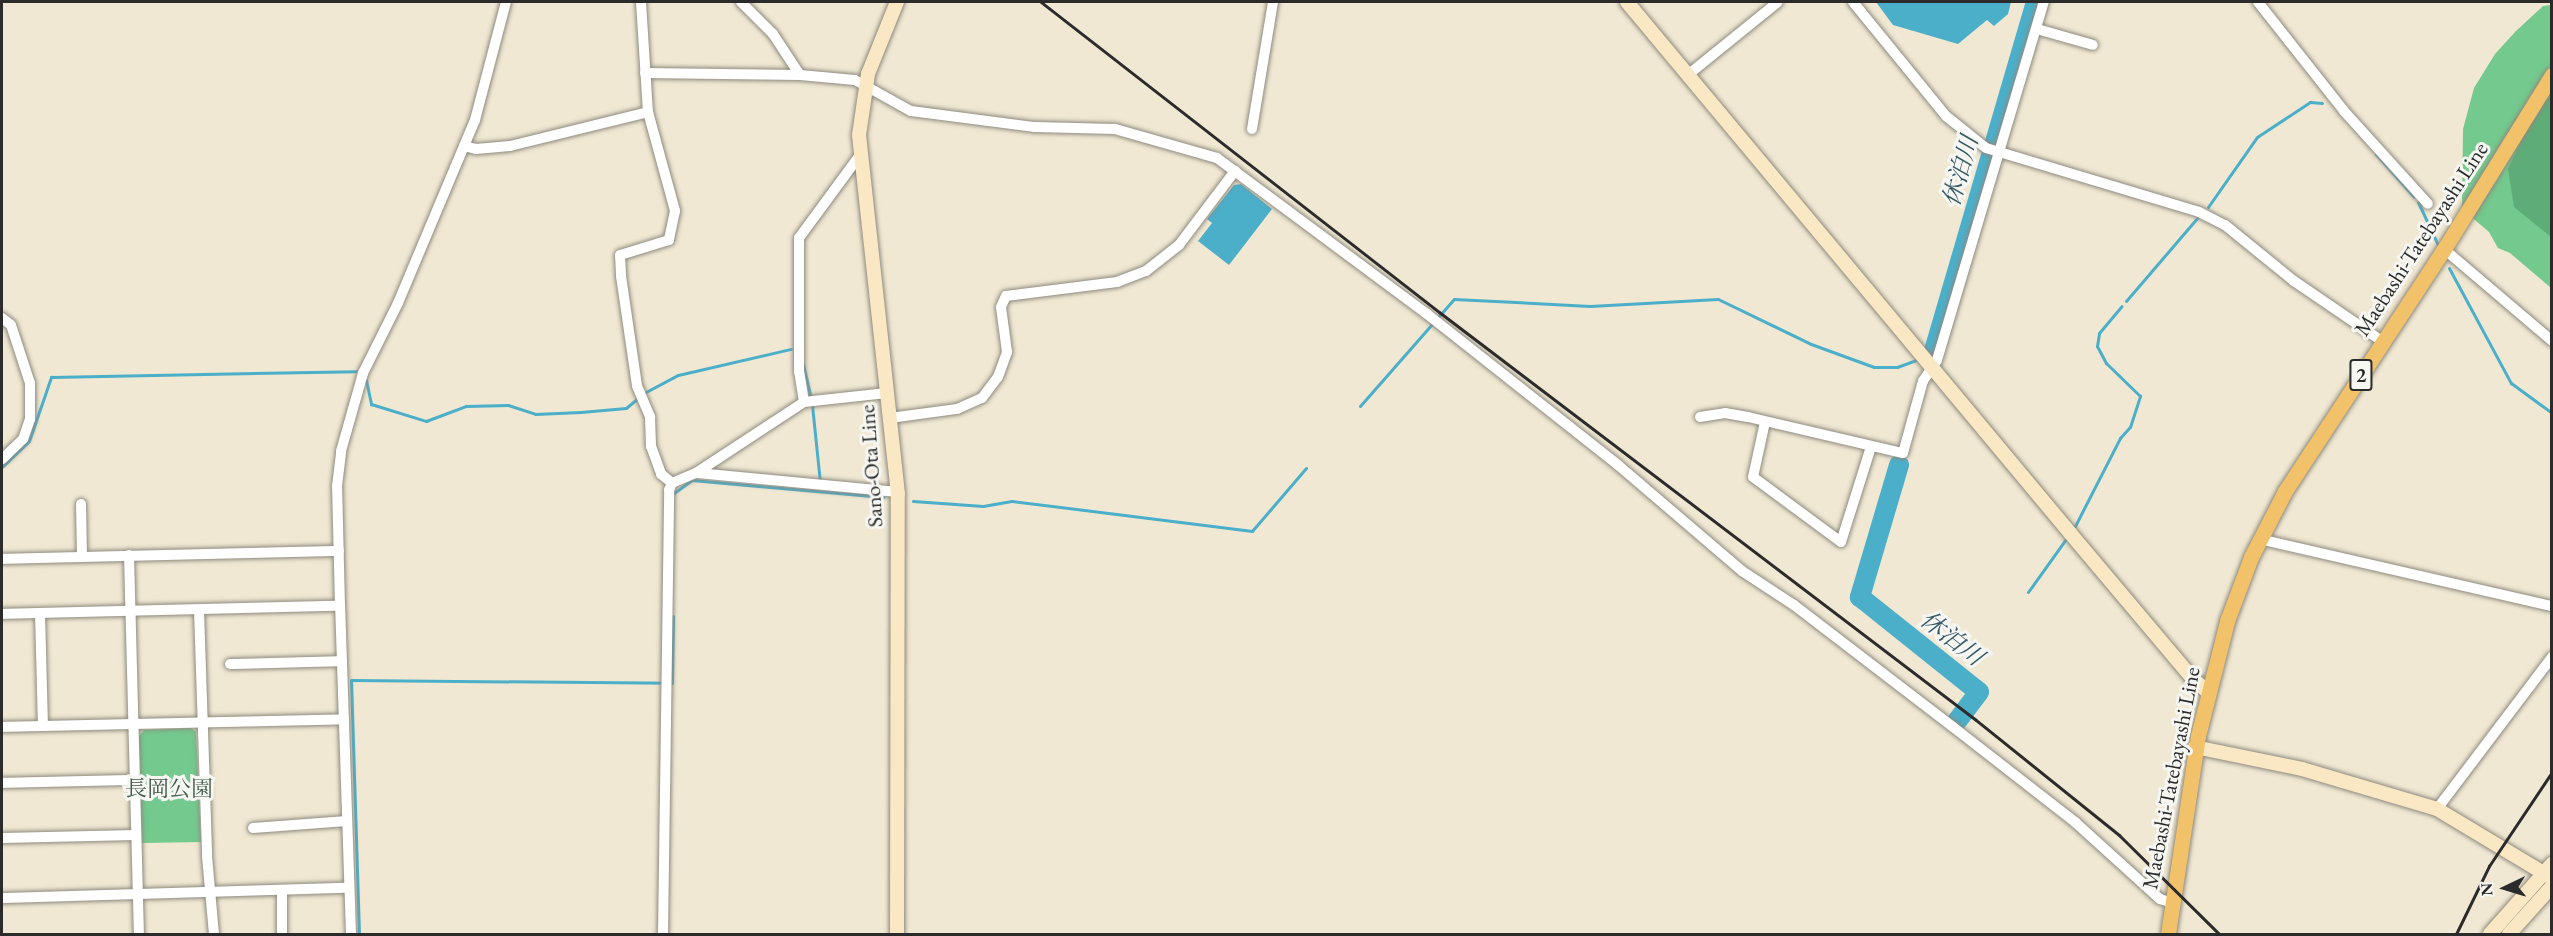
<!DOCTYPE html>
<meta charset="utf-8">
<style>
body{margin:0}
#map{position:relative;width:2553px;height:936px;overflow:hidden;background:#f0e8d3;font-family:"EB Garamond","Noto Serif JP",serif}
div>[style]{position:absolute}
.green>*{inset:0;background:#73c98e}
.forest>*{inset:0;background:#5ead79}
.water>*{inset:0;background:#4bafca}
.stream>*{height:3px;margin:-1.5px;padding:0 1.5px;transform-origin:1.5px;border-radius:1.5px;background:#4bafca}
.river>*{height:20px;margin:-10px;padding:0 10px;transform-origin:10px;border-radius:10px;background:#4bafca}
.roads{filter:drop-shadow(0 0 2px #8e8a7f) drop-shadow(0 0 2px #8e8a7f)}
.street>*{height:10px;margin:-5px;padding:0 5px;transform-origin:5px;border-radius:5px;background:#fff}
.secondary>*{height:14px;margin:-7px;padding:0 7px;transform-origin:7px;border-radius:7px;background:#fae7c3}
.primary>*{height:15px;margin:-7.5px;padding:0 7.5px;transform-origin:7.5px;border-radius:7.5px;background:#f2c26a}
.rail>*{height:3px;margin:-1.5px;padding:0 1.5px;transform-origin:1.5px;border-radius:1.5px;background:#2b2b2b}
span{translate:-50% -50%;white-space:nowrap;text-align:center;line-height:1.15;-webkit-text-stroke:6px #f6f6f2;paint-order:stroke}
.shield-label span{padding:2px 4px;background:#f6f6f2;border:2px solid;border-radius:4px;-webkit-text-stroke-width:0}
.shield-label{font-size:21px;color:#2b2b2b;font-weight:700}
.street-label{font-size:22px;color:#2b2b2b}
.park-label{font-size:22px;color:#415a49}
.water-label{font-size:24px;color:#365963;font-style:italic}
.frame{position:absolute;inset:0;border:3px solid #2b2b2b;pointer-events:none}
.north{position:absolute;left:2475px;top:858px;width:60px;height:60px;-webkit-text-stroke:4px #f6f6f2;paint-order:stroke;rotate:266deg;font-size:16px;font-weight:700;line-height:24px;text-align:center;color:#2b2b2b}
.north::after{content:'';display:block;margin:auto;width:21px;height:27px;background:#2b2b2b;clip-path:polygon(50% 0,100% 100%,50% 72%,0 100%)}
</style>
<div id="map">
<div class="green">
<i style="clip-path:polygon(2551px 5px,2551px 288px,2510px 253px,2498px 248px,2489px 232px,2462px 209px,2463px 129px,2474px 88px,2495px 54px,2516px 31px,2543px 6px)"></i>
<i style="clip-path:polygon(191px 728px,196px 732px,201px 842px,142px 843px,139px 736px,144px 730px)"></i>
</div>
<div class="forest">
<i style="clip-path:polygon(2551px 93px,2551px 237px,2514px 207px,2508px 169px,2534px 112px)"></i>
</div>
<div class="water">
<i style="clip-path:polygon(1876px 2px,2011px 2px,2008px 14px,1994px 26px,1987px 20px,1958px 44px,1893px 25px)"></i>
<i style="clip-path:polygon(1241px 184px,1272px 209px,1229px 265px,1198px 241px,1212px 223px,1207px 219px,1234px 185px)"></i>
</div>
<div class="stream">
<i style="left:2376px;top:154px;width:57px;rotate:48.5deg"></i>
<i style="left:2418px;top:202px;width:47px;rotate:65.1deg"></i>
<i style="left:2208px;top:207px;width:85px;rotate:-55deg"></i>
<i style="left:2257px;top:137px;width:64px;rotate:-33.4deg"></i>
<i style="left:2310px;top:102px;width:12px;rotate:5deg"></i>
<i style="left:2449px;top:268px;width:131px;rotate:61.7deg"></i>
<i style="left:2511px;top:383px;width:51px;rotate:36.2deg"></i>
<i style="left:2126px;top:301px;width:111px;rotate:-49.4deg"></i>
<i style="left:803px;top:364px;width:35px;rotate:77deg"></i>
<i style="left:366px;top:380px;width:25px;rotate:78deg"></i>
<i style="left:371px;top:404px;width:58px;rotate:17.2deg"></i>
<i style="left:426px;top:421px;width:43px;rotate:-20.6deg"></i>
<i style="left:466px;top:406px;width:42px;rotate:-1.4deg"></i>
<i style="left:508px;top:405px;width:28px;rotate:18deg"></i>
<i style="left:535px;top:414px;width:46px;rotate:-2.5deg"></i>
<i style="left:581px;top:412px;width:45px;rotate:-5.1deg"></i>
<i style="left:626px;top:408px;width:17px;rotate:-40deg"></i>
<i style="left:644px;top:393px;width:38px;rotate:-28deg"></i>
<i style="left:678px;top:375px;width:116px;rotate:-13deg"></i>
<i style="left:812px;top:405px;width:77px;rotate:84.1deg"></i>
<i style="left:1360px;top:406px;width:142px;rotate:-48.7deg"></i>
<i style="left:1454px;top:299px;width:136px;rotate:2.9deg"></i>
<i style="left:1590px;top:306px;width:128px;rotate:-3.1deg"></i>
<i style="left:1718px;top:299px;width:103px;rotate:25.8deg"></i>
<i style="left:1811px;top:344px;width:67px;rotate:20.1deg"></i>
<i style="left:1874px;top:367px;width:23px"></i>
<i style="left:1897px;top:367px;width:23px;rotate:-20deg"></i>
<i style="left:2px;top:467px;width:37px;rotate:-44deg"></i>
<i style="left:29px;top:441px;width:68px;rotate:-71deg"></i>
<i style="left:51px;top:377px;width:305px;rotate:-1.1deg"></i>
<i style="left:674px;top:493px;width:22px;rotate:-36deg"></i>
<i style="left:692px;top:480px;width:192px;rotate:5.1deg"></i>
<i style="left:913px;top:501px;width:70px;rotate:4.1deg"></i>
<i style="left:983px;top:506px;width:29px;rotate:-10deg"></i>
<i style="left:1012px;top:501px;width:242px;rotate:7.1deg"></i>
<i style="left:1252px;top:531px;width:83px;rotate:-49.4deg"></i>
<i style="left:2075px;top:526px;width:99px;rotate:-62.9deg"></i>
<i style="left:2120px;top:438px;width:15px;rotate:-48deg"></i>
<i style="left:2130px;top:427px;width:33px;rotate:-72deg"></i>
<i style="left:2140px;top:396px;width:47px;rotate:-135.9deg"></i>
<i style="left:2106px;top:363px;width:19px;rotate:-118deg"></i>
<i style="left:2097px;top:346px;width:13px;rotate:-81deg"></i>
<i style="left:2099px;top:333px;width:35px;rotate:-50deg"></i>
<i style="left:2028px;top:592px;width:65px;rotate:-54.4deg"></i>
<i style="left:359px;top:934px;width:254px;rotate:-91.8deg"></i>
<i style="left:351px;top:680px;width:321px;rotate:0.5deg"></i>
<i style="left:672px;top:683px;width:67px;rotate:-89.1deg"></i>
</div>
<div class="river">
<i style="left:1933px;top:354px;width:367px;rotate:-73.7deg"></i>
<i style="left:1899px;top:465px;width:138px;rotate:106.5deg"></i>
<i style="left:1860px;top:597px;width:152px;rotate:38.6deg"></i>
<i style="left:1979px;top:692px;width:36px;rotate:127deg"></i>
</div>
<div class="roads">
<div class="street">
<i style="left:641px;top:2px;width:110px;rotate:86.4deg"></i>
<i style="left:648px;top:112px;width:103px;rotate:74.7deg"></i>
<i style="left:675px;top:211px;width:30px;rotate:102deg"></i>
<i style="left:669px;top:240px;width:51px;rotate:163deg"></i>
<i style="left:620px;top:255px;width:21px;rotate:87deg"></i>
<i style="left:621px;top:276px;width:111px;rotate:81.7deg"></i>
<i style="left:637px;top:386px;width:34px;rotate:67deg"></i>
<i style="left:650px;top:417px;width:29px;rotate:88deg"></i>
<i style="left:651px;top:446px;width:30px;rotate:70deg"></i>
<i style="left:661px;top:474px;width:14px;rotate:39deg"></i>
<i style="left:741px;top:2px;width:45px;rotate:45deg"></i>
<i style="left:773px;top:34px;width:49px;rotate:56.6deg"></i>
<i style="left:1853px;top:2px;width:147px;rotate:50.8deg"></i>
<i style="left:1946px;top:116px;width:51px;rotate:38.7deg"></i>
<i style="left:1986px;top:148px;width:222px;rotate:16.7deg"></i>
<i style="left:2199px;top:212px;width:29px;rotate:27deg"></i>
<i style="left:2225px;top:225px;width:89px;rotate:39.1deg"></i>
<i style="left:2294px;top:281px;width:107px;rotate:34.3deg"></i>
<i style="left:2258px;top:2px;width:139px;rotate:51.7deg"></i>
<i style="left:2344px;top:111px;width:125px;rotate:47.9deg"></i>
<i style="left:2037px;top:29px;width:58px;rotate:15.9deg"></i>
<i style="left:645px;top:73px;width:155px;rotate:0.7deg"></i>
<i style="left:800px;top:75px;width:55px;rotate:5.2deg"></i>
<i style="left:855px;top:80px;width:64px;rotate:29deg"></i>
<i style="left:911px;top:111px;width:125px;rotate:7.4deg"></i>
<i style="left:1035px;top:127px;width:80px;rotate:1.4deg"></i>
<i style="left:1115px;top:129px;width:106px;rotate:15.9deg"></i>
<i style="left:1217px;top:158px;width:262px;rotate:36.6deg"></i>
<i style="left:1427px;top:314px;width:243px;rotate:38.3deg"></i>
<i style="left:1618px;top:465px;width:163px;rotate:40.5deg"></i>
<i style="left:1742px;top:571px;width:62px;rotate:33.2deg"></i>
<i style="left:1794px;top:605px;width:200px;rotate:37.5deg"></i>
<i style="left:1953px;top:727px;width:155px;rotate:37.9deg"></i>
<i style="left:2075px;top:822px;width:115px;rotate:42.2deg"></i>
<i style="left:2160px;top:899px;width:10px;rotate:17deg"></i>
<i style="left:1689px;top:74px;width:114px;rotate:-39deg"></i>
<i style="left:1252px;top:129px;width:129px;rotate:-80.6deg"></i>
<i style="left:464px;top:146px;width:12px;rotate:14deg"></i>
<i style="left:476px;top:149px;width:34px;rotate:-5deg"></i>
<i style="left:510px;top:146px;width:142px;rotate:-13.8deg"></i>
<i style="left:2444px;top:249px;width:142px;rotate:40.4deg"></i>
<i style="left:2px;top:318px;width:11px;rotate:38deg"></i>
<i style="left:11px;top:325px;width:61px;rotate:71.9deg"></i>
<i style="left:30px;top:383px;width:36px;rotate:90deg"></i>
<i style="left:30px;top:419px;width:21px;rotate:109deg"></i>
<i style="left:23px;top:439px;width:29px;rotate:136deg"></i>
<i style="left:804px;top:402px;width:83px;rotate:-6.2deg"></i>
<i style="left:1700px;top:417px;width:25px;rotate:-9deg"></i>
<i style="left:1725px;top:413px;width:23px;rotate:10deg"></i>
<i style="left:1748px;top:417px;width:159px;rotate:13.1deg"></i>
<i style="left:1903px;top:453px;width:75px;rotate:-74.5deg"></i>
<i style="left:1923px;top:381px;width:25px;rotate:-56deg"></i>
<i style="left:1937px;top:360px;width:374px;rotate:-73.4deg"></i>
<i style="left:890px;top:418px;width:68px;rotate:-7.7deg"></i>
<i style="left:957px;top:409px;width:27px;rotate:-24deg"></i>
<i style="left:982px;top:398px;width:26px;rotate:-53deg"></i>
<i style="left:998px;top:377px;width:27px;rotate:-70deg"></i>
<i style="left:1007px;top:352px;width:45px;rotate:-97.6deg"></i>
<i style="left:1001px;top:307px;width:12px;rotate:-66deg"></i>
<i style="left:1006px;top:296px;width:112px;rotate:-7.2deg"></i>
<i style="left:1117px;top:282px;width:31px;rotate:-21deg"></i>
<i style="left:1146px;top:271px;width:42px;rotate:-38.2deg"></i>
<i style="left:1179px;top:245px;width:93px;rotate:-52.9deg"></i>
<i style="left:1765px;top:422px;width:56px;rotate:102.3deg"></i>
<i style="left:1753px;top:477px;width:109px;rotate:36.5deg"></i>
<i style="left:1841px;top:542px;width:100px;rotate:-72.5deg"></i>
<i style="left:697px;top:473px;width:202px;rotate:5.4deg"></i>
<i style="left:81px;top:504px;width:53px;rotate:88.9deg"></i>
<i style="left:2259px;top:539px;width:301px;rotate:12.9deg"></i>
<i style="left:129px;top:555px;width:379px;rotate:88.5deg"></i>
<i style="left:2px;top:559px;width:337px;rotate:-1.4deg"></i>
<i style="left:199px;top:610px;width:246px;rotate:88.1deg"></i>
<i style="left:207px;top:856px;width:78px;rotate:84.9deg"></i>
<i style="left:40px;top:613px;width:113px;rotate:88.5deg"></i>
<i style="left:2px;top:614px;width:338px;rotate:-1.4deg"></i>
<i style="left:230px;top:664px;width:112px;rotate:-1.5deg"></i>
<i style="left:2px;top:727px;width:342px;rotate:-1.3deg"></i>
<i style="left:2px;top:783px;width:133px;rotate:-1.3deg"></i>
<i style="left:2437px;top:809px;width:191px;rotate:-52.9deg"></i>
<i style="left:253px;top:828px;width:94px;rotate:-4.3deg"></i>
<i style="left:2px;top:838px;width:134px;rotate:-1.3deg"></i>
<i style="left:282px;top:890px;width:44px;rotate:90deg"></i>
<i style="left:2px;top:898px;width:347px;rotate:-1.7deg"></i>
<i style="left:351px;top:934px;width:328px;rotate:-91.9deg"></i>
<i style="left:340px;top:606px;width:120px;rotate:-91.4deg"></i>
<i style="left:337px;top:486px;width:35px;rotate:-83deg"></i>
<i style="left:341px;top:451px;width:81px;rotate:-74.2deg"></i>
<i style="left:363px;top:373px;width:78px;rotate:-63.4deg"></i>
<i style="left:398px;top:303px;width:199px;rotate:-67.2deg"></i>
<i style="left:475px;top:120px;width:122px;rotate:-75.3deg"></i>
<i style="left:663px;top:934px;width:444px;rotate:-89.2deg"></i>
<i style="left:669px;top:490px;width:8px;rotate:-67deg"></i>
<i style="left:672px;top:483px;width:26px;rotate:-23deg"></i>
<i style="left:696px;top:473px;width:129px;rotate:-33.3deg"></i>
<i style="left:804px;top:402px;width:30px;rotate:-99deg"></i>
<i style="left:799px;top:372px;width:134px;rotate:-90deg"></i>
<i style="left:799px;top:238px;width:103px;rotate:-53.7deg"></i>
</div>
<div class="secondary">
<i style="left:1627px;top:2px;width:692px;rotate:50.16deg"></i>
<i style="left:2070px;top:533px;width:191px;rotate:49.9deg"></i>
<i style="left:2193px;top:679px;width:20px;rotate:41deg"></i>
<i style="left:2195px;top:747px;width:109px;rotate:11.6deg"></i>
<i style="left:2302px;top:769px;width:141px;rotate:16.5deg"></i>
<i style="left:2437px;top:809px;width:134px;rotate:31deg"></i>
<i style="left:897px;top:934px;width:440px;rotate:-89.9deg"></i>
<i style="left:898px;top:494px;width:361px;rotate:-96.2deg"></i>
<i style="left:859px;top:135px;width:62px;rotate:-81.6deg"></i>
<i style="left:868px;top:74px;width:78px;rotate:-68.1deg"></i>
<i style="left:2490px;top:934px;width:94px;rotate:-48.5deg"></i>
<i style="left:2509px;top:934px;width:64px;rotate:-48.1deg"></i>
</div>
<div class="primary">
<i style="left:2168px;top:934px;width:200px;rotate:-81.4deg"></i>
<i style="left:2198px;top:736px;width:119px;rotate:-75.8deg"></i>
<i style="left:2227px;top:621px;width:68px;rotate:-69.4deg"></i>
<i style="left:2251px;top:557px;width:74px;rotate:-62.7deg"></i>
<i style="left:2285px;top:491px;width:290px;rotate:-56.7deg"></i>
<i style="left:2444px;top:249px;width:205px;rotate:-58.2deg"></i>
</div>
</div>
<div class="rail">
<i style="left:1041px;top:2px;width:504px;rotate:37.91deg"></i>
<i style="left:1439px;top:312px;width:674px;rotate:37.23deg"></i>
<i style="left:1976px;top:720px;width:184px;rotate:38.8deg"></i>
<i style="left:2119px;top:835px;width:141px;rotate:44.7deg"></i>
<i style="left:2456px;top:934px;width:76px;rotate:-64.1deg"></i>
<i style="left:2489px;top:866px;width:113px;rotate:-56.2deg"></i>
</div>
<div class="shield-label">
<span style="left:2361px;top:375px">2</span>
</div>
<div class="street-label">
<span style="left:2421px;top:239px;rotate:-57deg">Maebashi-Tatebayashi Line</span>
<span style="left:871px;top:466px;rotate:-94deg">Sano-Ota Line</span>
<span style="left:2171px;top:778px;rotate:-79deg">Maebashi-Tatebayashi Line</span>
</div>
<div class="park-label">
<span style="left:169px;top:789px">長岡公園</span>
</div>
<div class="water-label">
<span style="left:1960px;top:171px;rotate:-74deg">休泊川</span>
<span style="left:1952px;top:638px;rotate:38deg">休泊川</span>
</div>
<div class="frame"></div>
<div class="north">N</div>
</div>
